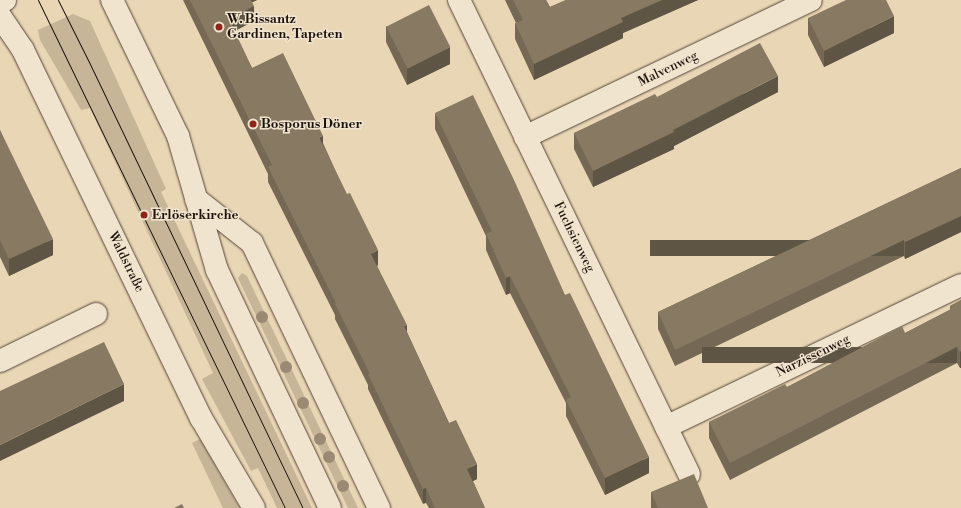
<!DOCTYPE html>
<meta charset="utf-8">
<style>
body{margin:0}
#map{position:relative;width:961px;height:508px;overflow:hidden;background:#e9d6b4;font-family:"Libre Bodoni",serif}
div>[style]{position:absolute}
.green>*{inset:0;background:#c6b597}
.roads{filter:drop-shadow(0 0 1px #514436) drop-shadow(0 0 1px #514436)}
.street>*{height:22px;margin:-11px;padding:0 11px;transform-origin:11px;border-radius:11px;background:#f1e4ce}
.secondary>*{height:22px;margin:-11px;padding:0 11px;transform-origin:11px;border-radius:11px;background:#f1e4ce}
.tram>*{height:1px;margin:-0.5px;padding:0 0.5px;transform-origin:0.5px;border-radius:0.5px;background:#1e140c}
.trees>*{width:12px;height:12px;margin:-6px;border-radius:50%;background:#9a8a73}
.wall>*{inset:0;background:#756855}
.shaded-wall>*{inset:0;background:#5f5545;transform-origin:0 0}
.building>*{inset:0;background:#887963;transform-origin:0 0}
.dots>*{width:11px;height:11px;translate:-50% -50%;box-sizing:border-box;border:2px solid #f1e4ce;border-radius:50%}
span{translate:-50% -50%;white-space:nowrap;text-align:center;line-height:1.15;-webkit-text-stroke:3px #f1e4ce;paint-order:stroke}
.poi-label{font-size:13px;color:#1e140c;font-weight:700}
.left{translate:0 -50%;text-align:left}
.street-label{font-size:13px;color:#1e140c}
</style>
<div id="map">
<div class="green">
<i style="clip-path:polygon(73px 14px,90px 21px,166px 189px,161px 192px,312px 508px,277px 508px,258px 468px,251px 471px,202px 379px,213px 373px,90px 108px,81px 110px,40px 40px,38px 30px)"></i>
<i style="clip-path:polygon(242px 273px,247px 276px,358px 508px,348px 508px,238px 278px)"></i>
<i style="clip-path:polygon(200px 439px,240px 508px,223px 508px,192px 443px)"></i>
</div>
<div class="roads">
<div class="street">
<i style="left:459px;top:0;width:527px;rotate:64.12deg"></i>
<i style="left:0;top:3px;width:6px;rotate:-31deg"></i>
<i style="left:525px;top:137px;width:317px;rotate:-25.6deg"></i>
<i style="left:196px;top:199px;width:71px;rotate:38.2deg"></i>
<i style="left:252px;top:243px;width:294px;rotate:64.4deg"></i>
<i style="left:0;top:361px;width:107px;rotate:-26.1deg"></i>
<i style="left:666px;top:427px;width:327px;rotate:-25.7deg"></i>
</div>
<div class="secondary">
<i style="left:112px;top:0;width:151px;rotate:64.1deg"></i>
<i style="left:178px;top:136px;width:140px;rotate:73.8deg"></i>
<i style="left:217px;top:270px;width:263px;rotate:64.6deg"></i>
<i style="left:0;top:16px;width:41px;rotate:55.9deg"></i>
<i style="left:23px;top:50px;width:409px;rotate:64.2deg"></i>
<i style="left:201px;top:418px;width:104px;rotate:59.5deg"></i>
</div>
</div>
<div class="tram">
<i style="left:38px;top:0;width:565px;rotate:64.07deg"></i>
<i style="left:58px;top:0;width:69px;rotate:63.4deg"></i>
<i style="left:89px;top:62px;width:495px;rotate:64.4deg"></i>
</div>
<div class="trees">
<i style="left:262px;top:317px"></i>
<i style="left:286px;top:367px"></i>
<i style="left:303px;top:403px"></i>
<i style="left:320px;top:439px"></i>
<i style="left:329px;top:457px"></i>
<i style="left:343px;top:486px"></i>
</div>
<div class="wall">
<i style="clip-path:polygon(183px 0,257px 0,252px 2px,254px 21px,234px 31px,252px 68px,323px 143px,378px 265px,377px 266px,407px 332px,449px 423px,477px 479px,473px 481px,485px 508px,429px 508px,426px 503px,423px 504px,368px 389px,368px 385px,335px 319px,335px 315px,268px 182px,268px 174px)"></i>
<i style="clip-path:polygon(505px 0,546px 0,550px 7px,566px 0,698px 0,623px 33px,623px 38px,534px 80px,515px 39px,515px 23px,516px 23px)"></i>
<i style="clip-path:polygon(808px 18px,894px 33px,824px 67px,808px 35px)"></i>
<i style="clip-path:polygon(386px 26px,450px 64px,407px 85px,386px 42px)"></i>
<i style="clip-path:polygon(778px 92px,674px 146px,674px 149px,593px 187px,574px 149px,574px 133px,657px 97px)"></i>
<i style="clip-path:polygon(435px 113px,565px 295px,649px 473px,605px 495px,566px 416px,566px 403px,510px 293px,506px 295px,486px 250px,486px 236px,435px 129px)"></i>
<i style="clip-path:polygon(0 130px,53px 255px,9px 276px,0 257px)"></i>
<i style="clip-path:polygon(961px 168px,961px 232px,905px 259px,904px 256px,675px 366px,658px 329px,658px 312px)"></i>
<i style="clip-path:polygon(961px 300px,960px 368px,957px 363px,730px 480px,709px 438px,709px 422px,787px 387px,905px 333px,950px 310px,950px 306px)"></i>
<i style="clip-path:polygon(651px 492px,708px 508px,651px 508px)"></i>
</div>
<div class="shaded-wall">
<i style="clip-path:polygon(247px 0,257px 0,247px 5px)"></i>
<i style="clip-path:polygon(662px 0,698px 0,623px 33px,623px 38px,534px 80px,534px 64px,621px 18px)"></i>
<i style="clip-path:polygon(254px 6px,254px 21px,229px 34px,229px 19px)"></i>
<i style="clip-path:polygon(894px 16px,894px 33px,824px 67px,824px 51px)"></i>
<i style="clip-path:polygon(450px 47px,450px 64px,407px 85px,407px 68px)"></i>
<i style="clip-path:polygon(778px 76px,778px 92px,674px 146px,674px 149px,593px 187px,593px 171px)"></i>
<i style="clip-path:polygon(323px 136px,323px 151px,319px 137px)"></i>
<i style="clip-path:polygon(961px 216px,961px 232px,905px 259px,905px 242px)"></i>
<i style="clip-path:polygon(53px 239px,53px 255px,9px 276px,9px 259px)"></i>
<i style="left:904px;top:240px;width:16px;height:254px;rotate:90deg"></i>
<i style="clip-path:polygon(378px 250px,378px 265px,371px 269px,371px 254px)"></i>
<i style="clip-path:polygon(510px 276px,510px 293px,506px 295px,506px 278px)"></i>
<i style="clip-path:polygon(407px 325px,407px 340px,404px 326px)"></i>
<i style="left:957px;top:347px;width:16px;height:255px;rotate:90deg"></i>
<i style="left:961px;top:351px;width:17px;height:1px;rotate:90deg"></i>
<i style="clip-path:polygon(124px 384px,124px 401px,0 461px,0 445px)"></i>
<i style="clip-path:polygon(649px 457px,649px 473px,605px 495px,605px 478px)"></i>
<i style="clip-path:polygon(477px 464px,477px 479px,467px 484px,467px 469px)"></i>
<i style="left:426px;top:488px;width:15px;height:3px;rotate:90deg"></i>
</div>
<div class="building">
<i style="clip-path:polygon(190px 0,251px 0,254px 6px,229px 19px,252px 68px,283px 53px,323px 136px,319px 137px,347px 194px,350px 193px,378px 250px,371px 254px,407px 325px,404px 326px,449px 423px,456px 420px,477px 464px,467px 469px,485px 508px,435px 508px,426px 488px,423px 489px,368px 374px,370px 374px,335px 304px,336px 303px,268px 167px,272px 165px)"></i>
<i style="clip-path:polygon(513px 0,546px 0,550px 7px,566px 0,662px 0,621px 18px,623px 22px,534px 64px,515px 23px,523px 20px)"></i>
<i style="clip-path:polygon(846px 0,886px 0,894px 16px,824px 51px,808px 18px)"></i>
<i style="left:429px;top:5px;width:47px;height:48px;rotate:63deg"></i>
<i style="clip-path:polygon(760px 43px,778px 76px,673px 130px,674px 132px,593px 171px,574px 133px,655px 94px,657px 97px)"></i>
<i style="clip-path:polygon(473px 95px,514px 180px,565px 295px,570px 293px,649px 457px,605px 478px,566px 400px,571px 397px,510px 276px,506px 278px,486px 234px,492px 231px,435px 113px)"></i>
<i style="clip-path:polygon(0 130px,53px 239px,9px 259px,0 240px)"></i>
<i style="clip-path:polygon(961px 168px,961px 216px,905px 242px,904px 240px,675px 350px,658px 312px)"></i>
<i style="clip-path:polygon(961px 300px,961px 351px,960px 352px,957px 347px,730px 463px,709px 422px,785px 384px,787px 387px,902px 326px,905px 333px,951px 309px,950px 306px)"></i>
<i style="clip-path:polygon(104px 342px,124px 384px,0 445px,0 391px)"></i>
<i style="clip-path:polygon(694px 474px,708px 508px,658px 508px,651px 492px)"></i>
<i style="clip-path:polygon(182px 504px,184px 508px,174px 508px)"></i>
</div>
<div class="dots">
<i style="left:219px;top:27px;background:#8f2418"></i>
<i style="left:253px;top:124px;background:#8f2418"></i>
<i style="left:144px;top:215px;background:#8f2418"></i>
</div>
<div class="poi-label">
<span class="left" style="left:227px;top:27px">W. Bissantz<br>Gardinen, Tapeten</span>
<span class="left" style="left:261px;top:124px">Bosporus Döner</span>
<span class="left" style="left:152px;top:215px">Erlöserkirche</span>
</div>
<div class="street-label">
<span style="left:668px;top:69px;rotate:-26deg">Malvenweg</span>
<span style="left:574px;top:237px;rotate:64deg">Fuchsienweg</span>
<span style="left:126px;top:262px;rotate:64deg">Waldstraße</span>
<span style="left:813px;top:356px;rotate:-26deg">Narzissenweg</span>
</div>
</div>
